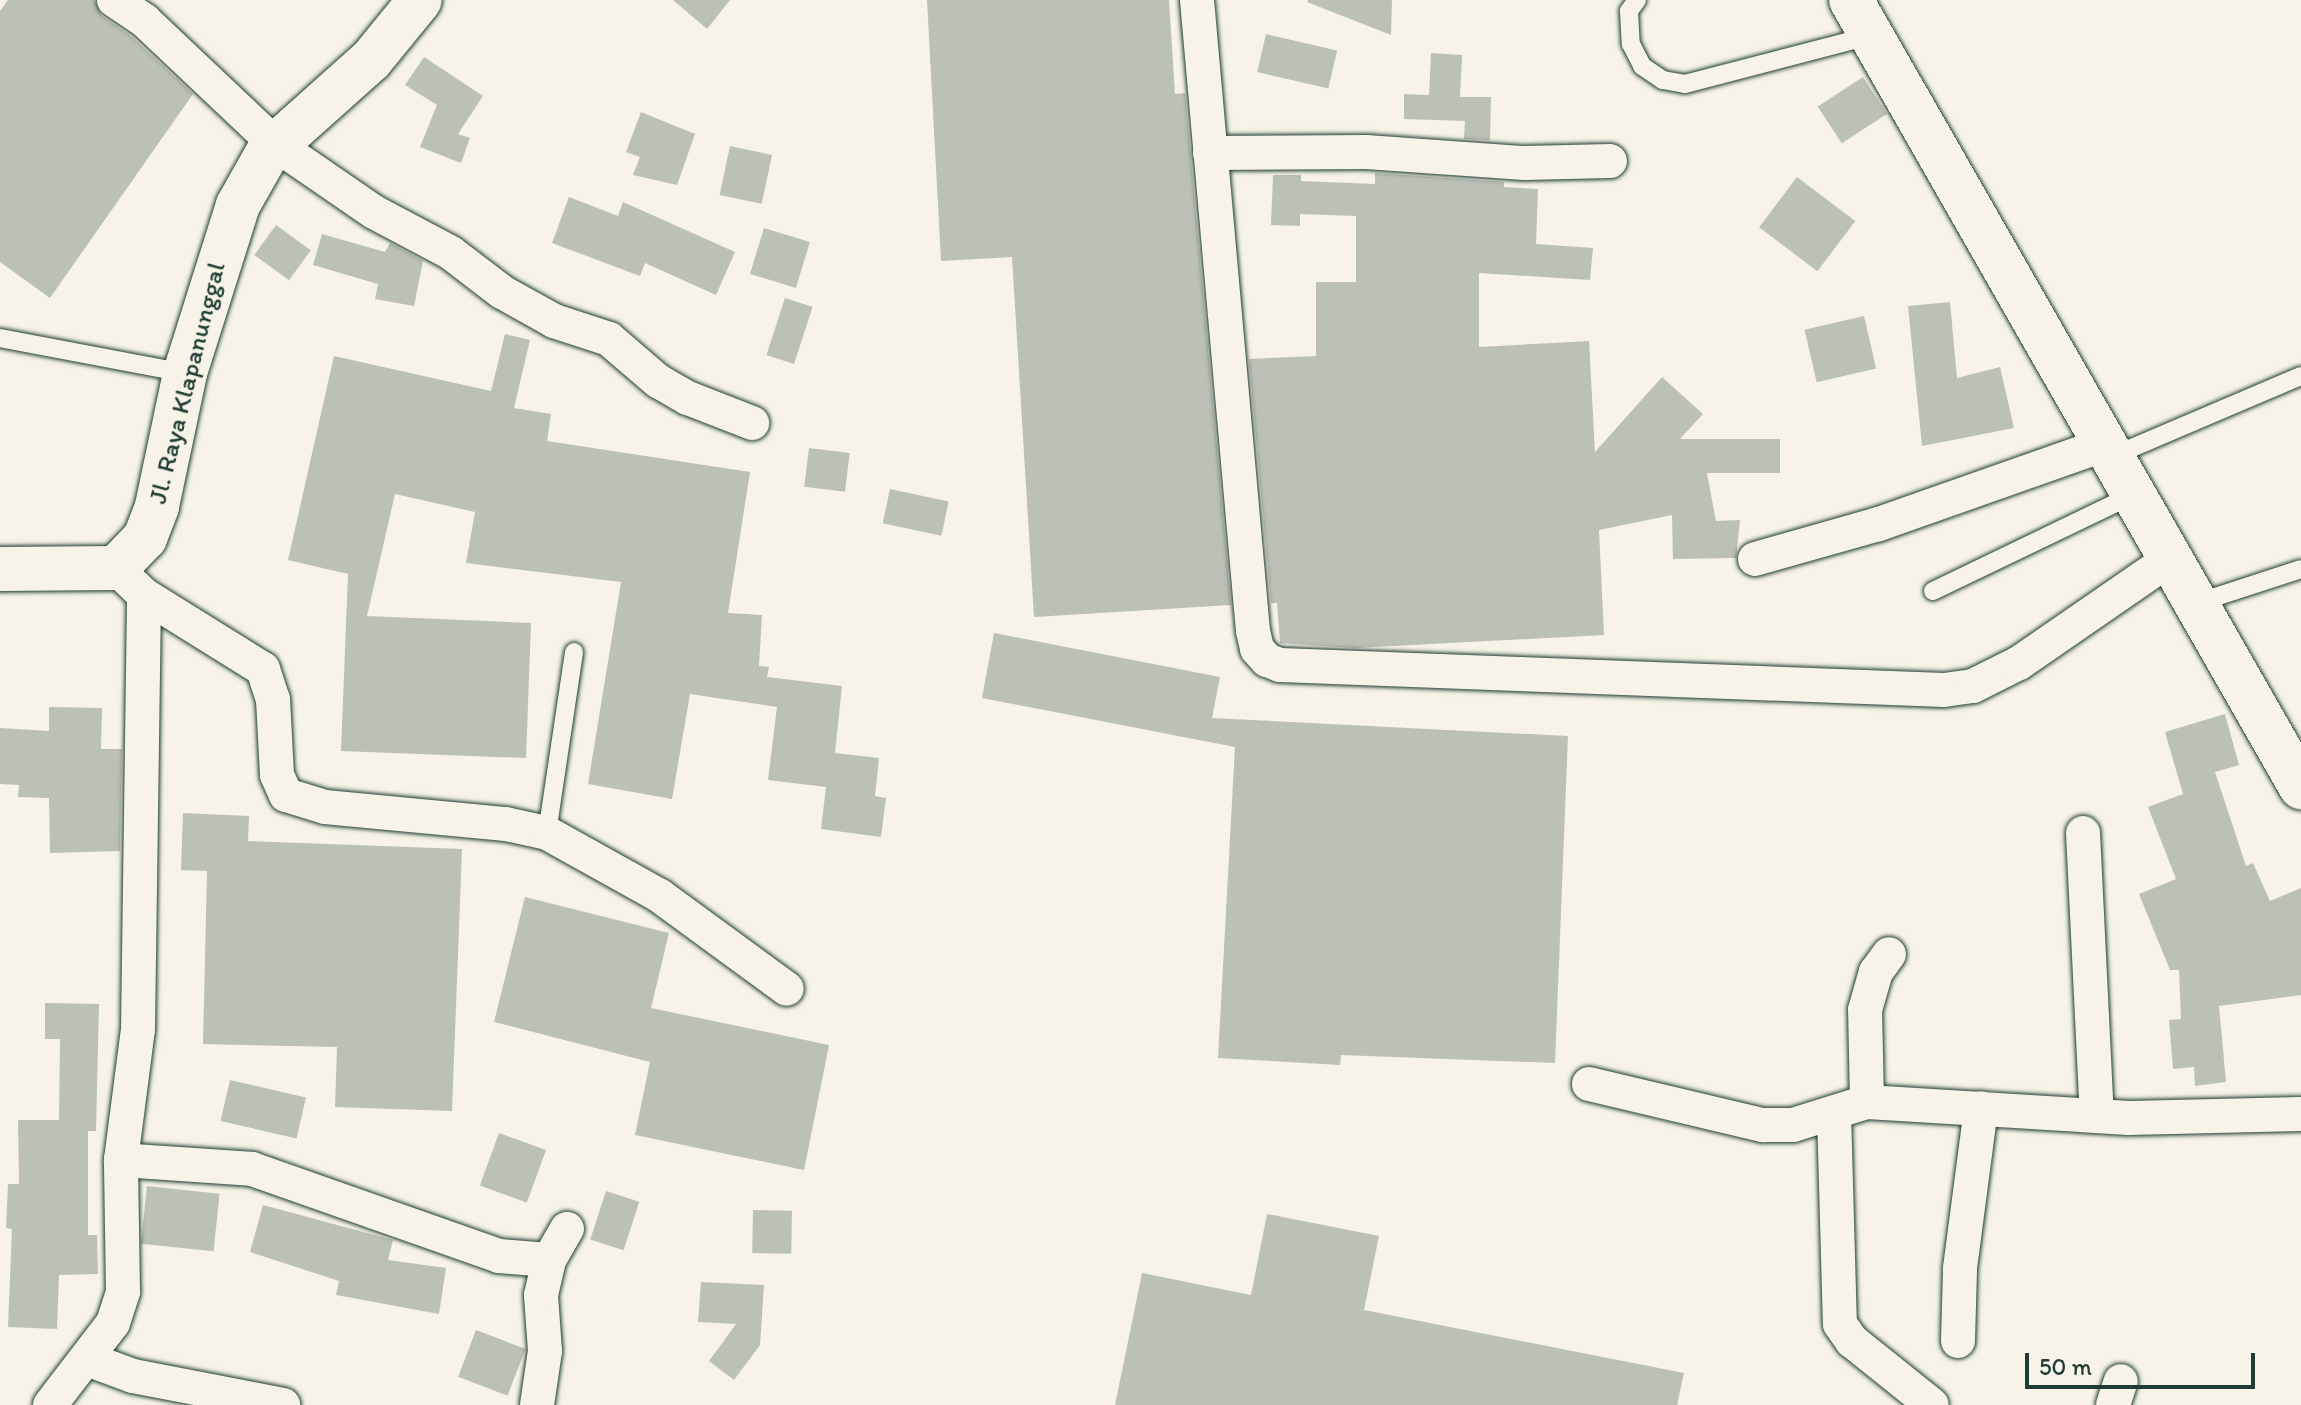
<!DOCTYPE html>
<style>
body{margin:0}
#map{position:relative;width:2301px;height:1405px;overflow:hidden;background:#f7f3e8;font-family:Itim,sans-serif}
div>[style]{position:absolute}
.building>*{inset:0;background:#bbc1b6;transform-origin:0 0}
.roads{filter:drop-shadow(0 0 2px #1f3d34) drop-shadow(0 0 2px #1f3d34)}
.lane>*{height:18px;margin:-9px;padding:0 9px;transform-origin:9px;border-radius:9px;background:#f7f3e8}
.street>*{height:34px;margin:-17px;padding:0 17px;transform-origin:17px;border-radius:17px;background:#f7f3e8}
.secondary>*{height:44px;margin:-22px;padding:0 22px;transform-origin:22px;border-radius:22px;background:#f7f3e8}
.primary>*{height:44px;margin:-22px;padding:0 22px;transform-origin:22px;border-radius:22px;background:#f7f3e8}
span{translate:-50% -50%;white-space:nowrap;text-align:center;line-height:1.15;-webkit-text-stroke:6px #f7f3e8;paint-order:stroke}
.street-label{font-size:26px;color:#1f3d34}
.scale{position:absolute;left:2025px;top:1353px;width:230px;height:36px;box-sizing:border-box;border:4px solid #1f3d34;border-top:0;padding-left:10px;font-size:24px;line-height:28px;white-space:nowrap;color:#1f3d34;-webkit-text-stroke:6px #f7f3e8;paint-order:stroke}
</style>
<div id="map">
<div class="building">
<i style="clip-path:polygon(8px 0,94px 0,102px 16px,132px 37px,193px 94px,50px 298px,0 262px,0 11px)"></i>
<i style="clip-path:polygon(673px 0,730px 0,707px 29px)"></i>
<i style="clip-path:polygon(927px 0,1169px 0,1175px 94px,1185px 93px,1231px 605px,1034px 617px,1012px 257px,941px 261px)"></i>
<i style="clip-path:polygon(1308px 0,1392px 0,1391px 35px,1307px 2px)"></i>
<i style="left:1266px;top:34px;width:73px;height:39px;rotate:13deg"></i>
<i style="clip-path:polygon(1431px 53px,1462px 55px,1460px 97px,1491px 97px,1490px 140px,1464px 139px,1465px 121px,1404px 119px,1404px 94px,1429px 95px)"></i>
<i style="clip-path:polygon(424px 57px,483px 96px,458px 134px,470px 138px,461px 163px,420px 147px,437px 105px,405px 85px)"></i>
<i style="left:1863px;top:77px;width:44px;height:54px;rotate:57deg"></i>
<i style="clip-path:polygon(641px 112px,695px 134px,677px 185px,633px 175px,640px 157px,626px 152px)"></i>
<i style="left:730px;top:146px;width:43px;height:50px;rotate:12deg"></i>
<i style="clip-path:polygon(1375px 173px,1504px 182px,1504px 187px,1538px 189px,1536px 244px,1593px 248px,1590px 280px,1479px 273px,1479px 347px,1589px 341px,1595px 452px,1662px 377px,1703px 414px,1680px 439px,1780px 439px,1780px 473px,1707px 473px,1716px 521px,1740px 520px,1736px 558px,1673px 559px,1672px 515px,1599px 530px,1604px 635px,1355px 648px,1280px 643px,1277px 603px,1271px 603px,1249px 359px,1316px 356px,1316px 282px,1356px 282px,1356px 216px,1300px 214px,1300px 226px,1271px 225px,1273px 175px,1301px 175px,1301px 181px,1375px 184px)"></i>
<i style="left:1797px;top:177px;width:73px;height:63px;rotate:37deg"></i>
<i style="clip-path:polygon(569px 197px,618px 216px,623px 202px,735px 252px,716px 295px,645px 263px,640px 276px,552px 243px)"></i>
<i style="left:276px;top:225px;width:43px;height:37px;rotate:36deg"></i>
<i style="left:764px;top:228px;width:48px;height:48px;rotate:17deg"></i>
<i style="clip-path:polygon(322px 234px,385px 252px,390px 243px,423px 261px,414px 306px,375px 299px,378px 284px,313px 265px)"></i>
<i style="left:785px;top:298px;width:29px;height:60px;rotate:18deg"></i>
<i style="clip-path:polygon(1950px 302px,1957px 378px,2000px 367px,2014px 428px,1922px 446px,1908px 306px)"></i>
<i style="left:1864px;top:316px;width:54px;height:61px;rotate:77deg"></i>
<i style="clip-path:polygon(505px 334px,530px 340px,514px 408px,551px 414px,547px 441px,750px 472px,728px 613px,762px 615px,759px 666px,769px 667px,767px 677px,842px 686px,835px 753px,879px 758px,875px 796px,886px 798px,881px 837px,821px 829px,826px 787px,768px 780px,777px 707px,690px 694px,672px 799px,588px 784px,621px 582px,466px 563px,475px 512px,395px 494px,367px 616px,531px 623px,526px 758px,341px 751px,348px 574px,288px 560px,334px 356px,491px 391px)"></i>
<i style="left:809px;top:448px;width:41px;height:39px;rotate:7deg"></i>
<i style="left:890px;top:489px;width:60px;height:35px;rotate:12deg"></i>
<i style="clip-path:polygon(994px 633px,1220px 677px,1212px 718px,1568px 736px,1555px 1063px,1341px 1055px,1340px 1065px,1218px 1058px,1235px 747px,982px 698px)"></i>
<i style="clip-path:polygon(49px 707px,102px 708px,101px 749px,122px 749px,120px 851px,50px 853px,49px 798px,18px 797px,19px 785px,0 784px,0 728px,49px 731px)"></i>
<i style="clip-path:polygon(2225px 714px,2239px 765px,2215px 772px,2246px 866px,2253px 863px,2270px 901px,2301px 888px,2301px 995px,2219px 1006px,2226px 1082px,2195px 1086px,2194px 1067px,2173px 1069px,2169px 1020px,2181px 1019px,2179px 970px,2170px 970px,2139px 894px,2176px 879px,2148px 807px,2183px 794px,2165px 732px)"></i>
<i style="clip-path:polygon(183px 813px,249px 816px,248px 841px,462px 849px,452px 1111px,335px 1107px,337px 1047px,203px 1044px,207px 871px,181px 870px)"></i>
<i style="clip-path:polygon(525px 897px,669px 933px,651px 1008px,829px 1045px,804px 1170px,635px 1135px,650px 1062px,494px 1022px)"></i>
<i style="clip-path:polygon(45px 1003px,99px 1004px,96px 1131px,88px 1131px,88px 1235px,97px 1235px,98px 1274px,59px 1275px,57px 1329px,8px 1327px,12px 1229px,6px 1228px,8px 1184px,19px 1184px,18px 1120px,59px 1120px,60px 1039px,45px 1039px)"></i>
<i style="left:230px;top:1080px;width:78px;height:42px;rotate:13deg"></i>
<i style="left:499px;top:1133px;width:50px;height:56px;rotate:20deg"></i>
<i style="left:147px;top:1186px;width:73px;height:58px;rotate:6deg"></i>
<i style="left:606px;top:1191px;width:35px;height:51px;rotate:18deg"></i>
<i style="clip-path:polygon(263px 1205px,393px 1240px,388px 1260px,446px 1268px,439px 1314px,336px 1295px,339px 1281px,250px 1252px)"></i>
<i style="left:753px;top:1210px;width:39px;height:43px;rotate:1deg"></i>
<i style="clip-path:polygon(1267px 1214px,1379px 1236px,1364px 1310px,1684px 1373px,1677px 1405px,1115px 1405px,1142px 1273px,1251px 1295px)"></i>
<i style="clip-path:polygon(701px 1282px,764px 1285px,760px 1345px,734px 1380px,709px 1361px,736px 1324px,698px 1322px)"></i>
<i style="left:476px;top:1330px;width:53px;height:50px;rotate:21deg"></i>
</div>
<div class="roads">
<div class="lane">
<i style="left:1637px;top:0;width:14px;rotate:126deg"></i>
<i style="left:1629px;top:11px;width:33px;rotate:87deg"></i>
<i style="left:1631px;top:44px;width:25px;rotate:63deg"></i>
<i style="left:1642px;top:66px;width:25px;rotate:34deg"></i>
<i style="left:1663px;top:80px;width:22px;rotate:10deg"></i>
<i style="left:1685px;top:84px;width:190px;rotate:-14.6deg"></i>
<i style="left:0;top:338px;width:188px;rotate:10.7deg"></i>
<i style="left:2113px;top:456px;width:204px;rotate:-23.1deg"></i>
<i style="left:1933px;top:591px;width:224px;rotate:-25.7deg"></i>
<i style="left:2197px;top:603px;width:109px;rotate:-18.1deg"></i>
<i style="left:547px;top:833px;width:183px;rotate:-81.5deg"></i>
</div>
<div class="street">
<i style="left:114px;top:0;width:37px;rotate:34deg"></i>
<i style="left:145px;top:21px;width:179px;rotate:43.4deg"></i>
<i style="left:275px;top:144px;width:120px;rotate:34.5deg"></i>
<i style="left:374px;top:212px;width:87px;rotate:28deg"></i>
<i style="left:451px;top:253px;width:64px;rotate:37.4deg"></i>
<i style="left:502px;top:292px;width:60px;rotate:29.1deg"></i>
<i style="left:554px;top:321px;width:58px;rotate:18.1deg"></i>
<i style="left:609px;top:339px;width:65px;rotate:40.6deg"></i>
<i style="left:658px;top:381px;width:34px;rotate:30deg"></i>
<i style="left:688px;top:398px;width:69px;rotate:21.3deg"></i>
<i style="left:1197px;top:0;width:633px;rotate:84.93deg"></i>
<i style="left:1253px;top:631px;width:18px;rotate:77deg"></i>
<i style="left:1257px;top:649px;width:15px;rotate:48deg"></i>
<i style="left:1267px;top:660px;width:14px;rotate:21deg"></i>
<i style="left:1280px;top:665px;width:664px;rotate:2.16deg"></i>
<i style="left:1944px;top:690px;width:29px;rotate:-8deg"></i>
<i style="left:1973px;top:686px;width:51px;rotate:-26.6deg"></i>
<i style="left:2019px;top:663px;width:183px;rotate:-34.6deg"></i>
<i style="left:1210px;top:153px;width:156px;rotate:-0.4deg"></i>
<i style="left:1366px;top:152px;width:159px;rotate:4deg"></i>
<i style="left:1525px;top:163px;width:85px;rotate:-1.3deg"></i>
<i style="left:1755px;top:559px;width:129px;rotate:-15.8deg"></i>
<i style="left:1879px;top:524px;width:241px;rotate:-19.4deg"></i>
<i style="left:144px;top:595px;width:140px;rotate:31.9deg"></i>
<i style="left:263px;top:669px;width:32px;rotate:72deg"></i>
<i style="left:273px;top:699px;width:76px;rotate:87deg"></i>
<i style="left:277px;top:775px;width:22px;rotate:66deg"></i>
<i style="left:286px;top:795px;width:41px;rotate:17.1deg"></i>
<i style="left:325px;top:807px;width:182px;rotate:5.4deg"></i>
<i style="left:506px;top:824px;width:42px;rotate:12.4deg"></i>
<i style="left:547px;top:833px;width:129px;rotate:29.1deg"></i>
<i style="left:660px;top:896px;width:157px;rotate:36.2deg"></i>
<i style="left:2083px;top:833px;width:283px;rotate:87.2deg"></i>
<i style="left:1589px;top:1084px;width:179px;rotate:13.3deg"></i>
<i style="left:1763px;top:1125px;width:30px"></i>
<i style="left:1793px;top:1125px;width:77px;rotate:-17.3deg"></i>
<i style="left:1867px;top:1102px;width:262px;rotate:3.5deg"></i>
<i style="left:2129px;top:1118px;width:172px;rotate:-1.3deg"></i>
<i style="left:1867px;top:1102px;width:92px;rotate:-91.2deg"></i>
<i style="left:1865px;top:1010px;width:40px;rotate:-74deg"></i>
<i style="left:1876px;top:972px;width:22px;rotate:-54deg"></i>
<i style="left:1834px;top:1113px;width:211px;rotate:88.4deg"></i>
<i style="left:1840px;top:1324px;width:21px;rotate:55deg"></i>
<i style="left:1852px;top:1341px;width:102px;rotate:38.7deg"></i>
<i style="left:121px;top:1160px;width:131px;rotate:3.9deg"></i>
<i style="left:252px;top:1169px;width:262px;rotate:19.4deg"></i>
<i style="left:499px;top:1256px;width:50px;rotate:4.6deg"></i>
<i style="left:1958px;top:1341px;width:73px;rotate:-88.4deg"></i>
<i style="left:1960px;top:1268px;width:161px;rotate:-82.5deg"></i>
<i style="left:87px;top:1359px;width:49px;rotate:20.3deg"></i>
<i style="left:133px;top:1376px;width:153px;rotate:10.9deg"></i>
<i style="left:50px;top:1405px;width:103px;rotate:-52.5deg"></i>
<i style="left:113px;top:1323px;width:33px;rotate:-72deg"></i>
<i style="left:123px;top:1292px;width:132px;rotate:-90.9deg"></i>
<i style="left:121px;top:1160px;width:132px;rotate:-82.6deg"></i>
<i style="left:138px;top:1029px;width:434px;rotate:-89.2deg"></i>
<i style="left:144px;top:595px;width:39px;rotate:-136deg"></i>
<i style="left:537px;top:1405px;width:55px;rotate:-81.6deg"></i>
<i style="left:545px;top:1351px;width:56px;rotate:-94.1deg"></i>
<i style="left:541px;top:1295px;width:36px;rotate:-77deg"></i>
<i style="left:549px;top:1260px;width:36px;rotate:-60deg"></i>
<i style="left:2113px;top:1405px;width:25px;rotate:-72deg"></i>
</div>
<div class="secondary">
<i style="left:0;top:569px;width:116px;rotate:-0.5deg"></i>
<i style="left:116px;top:568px;width:42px;rotate:-46deg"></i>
<i style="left:145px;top:538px;width:34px;rotate:-69deg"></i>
<i style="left:157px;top:506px;width:136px;rotate:-78.1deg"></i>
<i style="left:185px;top:373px;width:176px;rotate:-72.5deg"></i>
<i style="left:238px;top:205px;width:61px;rotate:-60.5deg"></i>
<i style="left:268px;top:152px;width:138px;rotate:-41.8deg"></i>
<i style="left:371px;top:60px;width:77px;rotate:-50.8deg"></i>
</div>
<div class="primary">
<i style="left:1851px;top:0;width:907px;rotate:60.24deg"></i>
</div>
</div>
<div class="street-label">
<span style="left:187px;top:383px;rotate:-76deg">Jl. Raya Klapanunggal</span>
</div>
<div class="scale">50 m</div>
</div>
